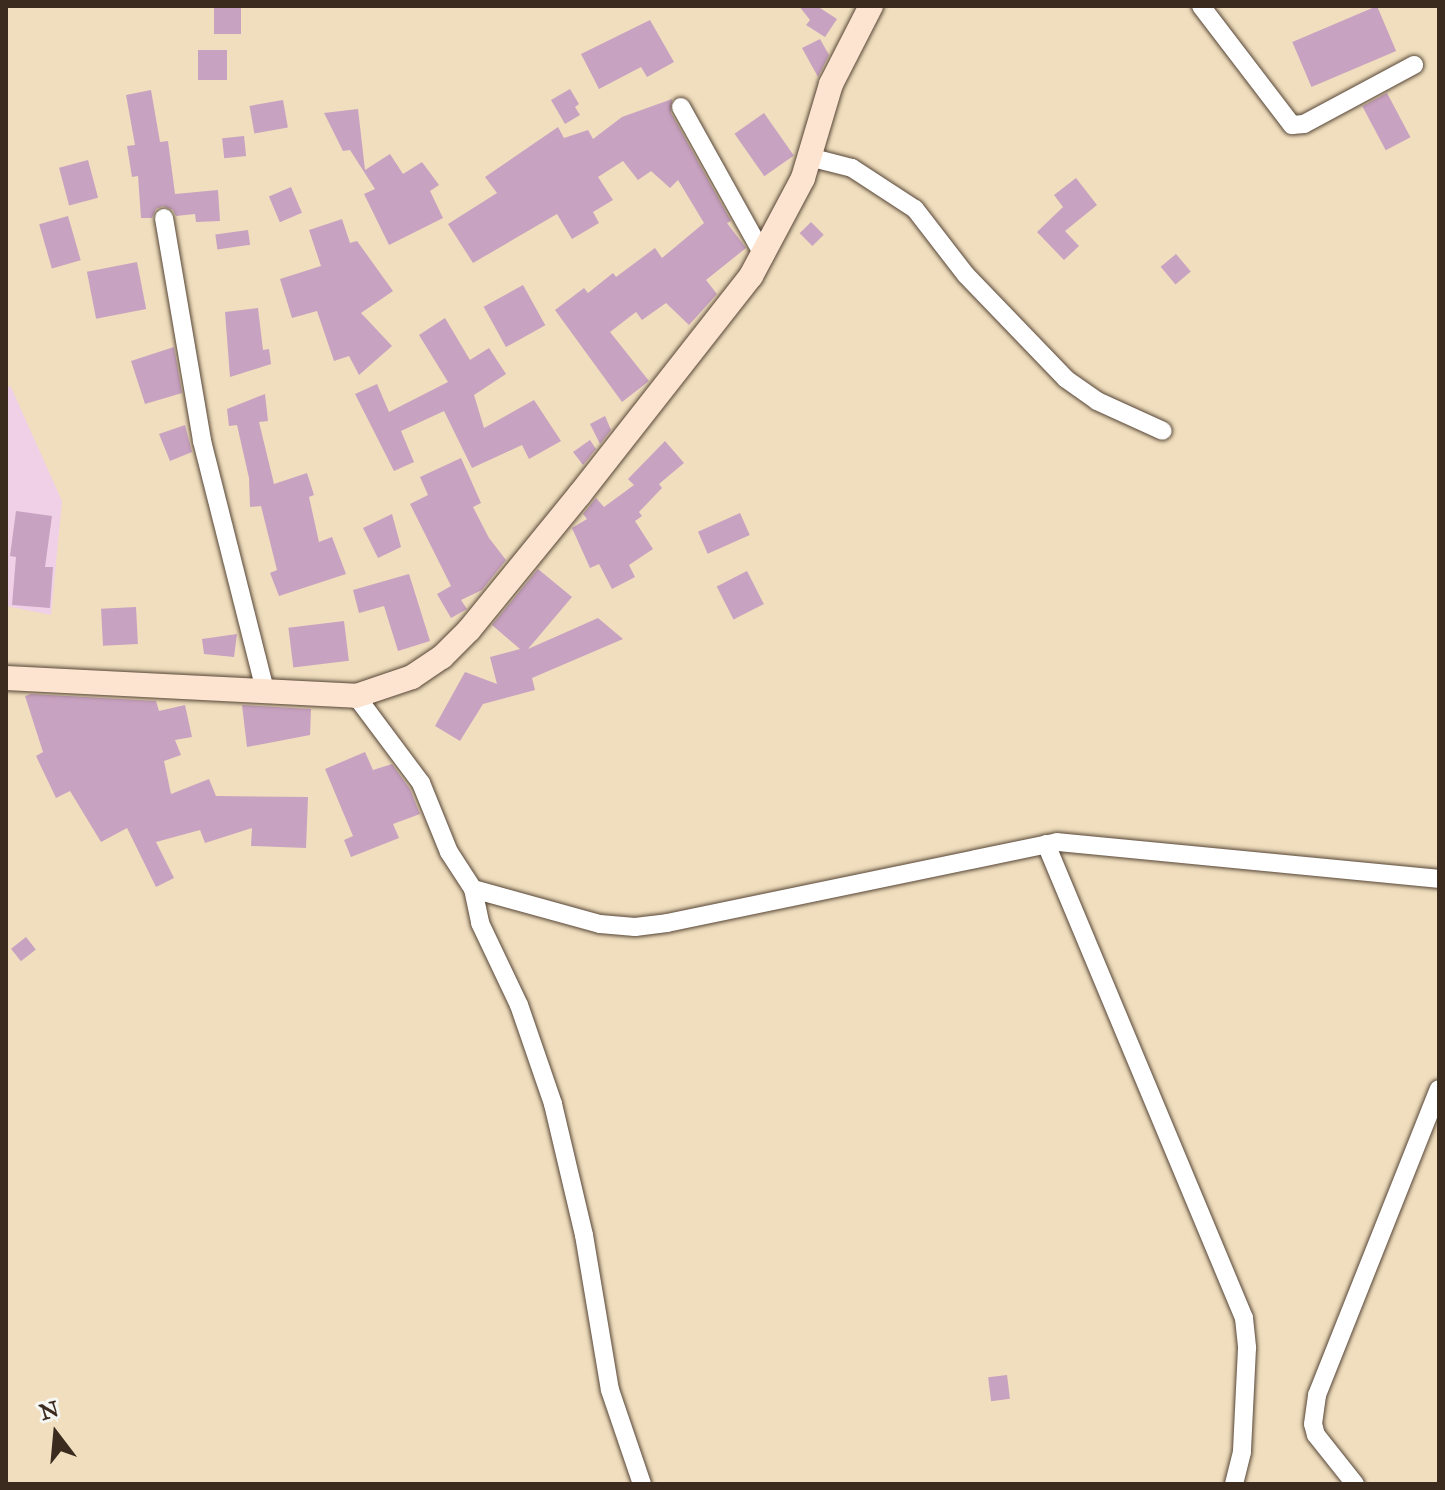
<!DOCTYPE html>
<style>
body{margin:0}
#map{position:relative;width:1445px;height:1490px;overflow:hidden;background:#f0debe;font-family:"IM FELL Great Primer",serif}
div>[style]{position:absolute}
.built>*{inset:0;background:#efd0e6}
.building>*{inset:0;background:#c8a2c1;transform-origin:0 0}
.roads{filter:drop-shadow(0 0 2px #564536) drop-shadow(0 0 2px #564536)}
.street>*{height:18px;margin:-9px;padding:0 9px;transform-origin:9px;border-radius:9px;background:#fff}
.secondary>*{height:24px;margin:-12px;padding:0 12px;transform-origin:12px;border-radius:12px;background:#fde4d1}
span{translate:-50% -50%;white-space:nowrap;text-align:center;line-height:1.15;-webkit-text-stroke:8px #f6f6f2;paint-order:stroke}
.frame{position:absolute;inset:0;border:8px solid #3b2a1e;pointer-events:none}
.north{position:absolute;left:16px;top:1394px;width:80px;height:80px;-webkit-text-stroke:6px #f6f6f2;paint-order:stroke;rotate:344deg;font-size:22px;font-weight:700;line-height:32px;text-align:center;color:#3b2a1e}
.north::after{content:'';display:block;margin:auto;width:28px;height:36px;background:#3b2a1e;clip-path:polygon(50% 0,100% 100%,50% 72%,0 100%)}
</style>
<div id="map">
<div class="built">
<i style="clip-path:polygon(6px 386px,11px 387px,62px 501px,51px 615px,6px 606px)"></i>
</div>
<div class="building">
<i style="left:214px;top:6px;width:27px;height:28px"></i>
<i style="clip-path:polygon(799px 6px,817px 6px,837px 19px,825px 37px,806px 25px,810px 20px)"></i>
<i style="left:1377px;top:6px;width:49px;height:92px;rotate:67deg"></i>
<i style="clip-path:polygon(650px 20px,674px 62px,647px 77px,641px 67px,599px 89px,581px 54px)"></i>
<i style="clip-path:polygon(820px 39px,829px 55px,818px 77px,802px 48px)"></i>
<i style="left:227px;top:50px;width:30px;height:29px;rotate:90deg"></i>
<i style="clip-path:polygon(570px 89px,579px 104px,575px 107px,580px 115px,565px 124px,551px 100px)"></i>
<i style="clip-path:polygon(151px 90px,160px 142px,168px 141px,175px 194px,218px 190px,220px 221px,196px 222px,195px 214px,176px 216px,173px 210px,163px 206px,156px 209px,152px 218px,141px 218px,138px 176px,132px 177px,127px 146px,135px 145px,126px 95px)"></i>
<i style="left:1387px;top:93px;width:50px;height:28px;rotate:62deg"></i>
<i style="clip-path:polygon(672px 99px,671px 113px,731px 221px,727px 223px,746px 248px,706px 280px,717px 294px,689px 325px,666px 303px,642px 320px,636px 312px,610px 332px,649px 381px,622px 402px,555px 310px,584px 288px,588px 293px,613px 273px,616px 277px,655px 248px,662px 258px,704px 223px,678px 180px,670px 188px,651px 171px,638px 180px,623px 161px,598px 177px,613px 200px,593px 212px,599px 223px,572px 239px,557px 214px,473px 263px,448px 224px,497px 193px,485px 177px,558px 127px,564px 138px,588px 130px,593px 139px,622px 117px)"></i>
<i style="left:283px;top:100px;width:28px;height:34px;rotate:80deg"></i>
<i style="clip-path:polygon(358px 109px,365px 170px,390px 154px,403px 174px,422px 162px,439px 185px,430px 191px,443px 218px,389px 245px,364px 194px,375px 189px,350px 150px,343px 151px,324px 113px)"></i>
<i style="left:764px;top:113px;width:52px;height:36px;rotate:55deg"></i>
<i style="left:244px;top:136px;width:20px;height:22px;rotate:84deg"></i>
<i style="left:88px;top:160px;width:39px;height:30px;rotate:75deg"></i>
<i style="clip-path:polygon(1076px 178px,1097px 205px,1065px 231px,1079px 246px,1064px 260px,1037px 232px,1063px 207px,1054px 195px)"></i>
<i style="left:291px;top:187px;width:28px;height:24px;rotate:67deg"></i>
<i style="left:68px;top:216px;width:46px;height:30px;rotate:74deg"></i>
<i style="clip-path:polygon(342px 219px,350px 243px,357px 241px,393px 291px,361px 313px,392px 346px,359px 375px,349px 356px,334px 361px,317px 311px,292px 318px,280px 279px,321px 266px,309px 230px)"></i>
<i style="left:811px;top:222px;width:18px;height:16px;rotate:45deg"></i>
<i style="left:248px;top:230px;width:15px;height:33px;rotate:82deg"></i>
<i style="left:1176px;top:254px;width:23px;height:20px;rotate:50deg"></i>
<i style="left:137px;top:262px;width:48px;height:51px;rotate:79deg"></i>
<i style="left:523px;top:285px;width:46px;height:45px;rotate:61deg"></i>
<i style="clip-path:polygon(258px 308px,263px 350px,269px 349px,271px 364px,230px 377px,225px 312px)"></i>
<i style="clip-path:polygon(445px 318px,470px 360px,489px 348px,506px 374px,474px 395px,484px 428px,534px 400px,561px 441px,529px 459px,522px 445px,472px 468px,444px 411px,401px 431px,414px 462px,394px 471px,355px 394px,377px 384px,389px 412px,448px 382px,419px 335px)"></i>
<i style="clip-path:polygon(174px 347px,182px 393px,145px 404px,131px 361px)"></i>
<i style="clip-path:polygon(265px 394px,268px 421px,259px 422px,274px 484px,307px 473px,314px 495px,309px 497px,319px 542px,332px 537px,346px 574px,279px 596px,270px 573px,277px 570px,261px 506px,250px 507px,249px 478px,237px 425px,229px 426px,227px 409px)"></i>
<i style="clip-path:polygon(605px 416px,611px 430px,600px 444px,590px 424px)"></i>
<i style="clip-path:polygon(185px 425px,192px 452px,170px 461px,159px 434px)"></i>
<i style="clip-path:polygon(590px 440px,596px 449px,583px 465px,573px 452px)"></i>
<i style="clip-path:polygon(665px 441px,684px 463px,659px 484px,662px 488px,639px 512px,642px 516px,635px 521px,653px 549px,629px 565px,635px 577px,612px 589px,599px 564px,590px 568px,572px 528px,587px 519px,583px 514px,596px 498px,604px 507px,634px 485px,628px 479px)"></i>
<i style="clip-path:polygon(461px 458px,481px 503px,473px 507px,489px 538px,506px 560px,482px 590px,461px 600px,467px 609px,451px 618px,437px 594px,451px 586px,410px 504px,428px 495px,420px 477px)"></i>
<i style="clip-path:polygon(16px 511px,52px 516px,45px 567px,53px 567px,50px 608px,12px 605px,16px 557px,10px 556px)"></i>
<i style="left:740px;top:513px;width:24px;height:46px;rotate:66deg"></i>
<i style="clip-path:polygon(392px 514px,401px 547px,378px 558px,363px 528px)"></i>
<i style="clip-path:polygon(538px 569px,572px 597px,528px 649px,598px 618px,623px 639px,532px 678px,535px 690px,483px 704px,460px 741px,435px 726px,465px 672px,497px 684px,490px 657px,520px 649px,492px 625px)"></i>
<i style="left:747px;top:571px;width:37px;height:34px;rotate:63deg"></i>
<i style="clip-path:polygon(409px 574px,430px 641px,398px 651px,384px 606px,359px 613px,353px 590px)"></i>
<i style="left:136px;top:607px;width:37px;height:35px;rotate:87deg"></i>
<i style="left:344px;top:621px;width:40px;height:56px;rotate:83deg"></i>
<i style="clip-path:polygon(237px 634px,234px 657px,204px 654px,202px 639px)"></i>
<i style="clip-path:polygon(31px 694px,156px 701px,159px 711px,185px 705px,192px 737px,175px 740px,181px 755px,164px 761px,171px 794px,209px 779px,216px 796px,308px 797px,306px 848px,251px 846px,252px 828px,205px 843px,200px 830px,156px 842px,174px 878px,156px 887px,127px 828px,101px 842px,70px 791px,56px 798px,36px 756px,43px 752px,25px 696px)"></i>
<i style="clip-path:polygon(242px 705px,311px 709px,310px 735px,247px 747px)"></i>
<i style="clip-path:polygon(365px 752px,373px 770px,392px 764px,410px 789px,420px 814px,393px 824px,399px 838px,351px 857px,344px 840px,353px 836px,325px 769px)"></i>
<i style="left:26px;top:937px;width:16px;height:19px;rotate:52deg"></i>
<i style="left:1007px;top:1375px;width:24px;height:19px;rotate:83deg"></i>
</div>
<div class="roads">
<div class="street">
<i style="left:1201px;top:6px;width:150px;rotate:52.6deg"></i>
<i style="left:1292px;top:125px;width:12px;rotate:-5deg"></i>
<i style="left:1304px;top:124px;width:125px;rotate:-28.2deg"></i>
<i style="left:681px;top:107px;width:171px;rotate:60.9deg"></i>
<i style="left:809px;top:157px;width:44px;rotate:14.3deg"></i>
<i style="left:852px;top:168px;width:75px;rotate:33.1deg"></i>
<i style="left:915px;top:209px;width:83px;rotate:52.3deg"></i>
<i style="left:966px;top:275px;width:144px;rotate:46.1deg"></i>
<i style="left:1066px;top:379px;width:38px;rotate:35deg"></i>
<i style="left:1097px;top:401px;width:72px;rotate:24.4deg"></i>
<i style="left:164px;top:218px;width:226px;rotate:80.3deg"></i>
<i style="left:202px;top:441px;width:257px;rotate:75.8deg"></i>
<i style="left:356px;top:696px;width:109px;rotate:53.2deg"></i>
<i style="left:421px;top:783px;width:74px;rotate:67.9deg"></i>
<i style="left:449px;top:852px;width:44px;rotate:57deg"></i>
<i style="left:473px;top:889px;width:132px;rotate:15.4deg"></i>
<i style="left:600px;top:924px;width:35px;rotate:5deg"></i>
<i style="left:635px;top:927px;width:32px;rotate:-7deg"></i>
<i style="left:667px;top:923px;width:398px;rotate:-11.7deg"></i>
<i style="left:1057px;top:842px;width:384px;rotate:5.5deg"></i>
<i style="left:1046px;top:844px;width:514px;rotate:67.33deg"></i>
<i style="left:1244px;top:1318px;width:30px;rotate:84deg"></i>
<i style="left:1247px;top:1348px;width:104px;rotate:92.8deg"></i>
<i style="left:1242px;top:1452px;width:33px;rotate:104deg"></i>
<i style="left:473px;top:889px;width:35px;rotate:78deg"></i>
<i style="left:480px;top:923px;width:91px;rotate:64.6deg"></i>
<i style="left:519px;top:1005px;width:105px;rotate:71deg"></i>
<i style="left:553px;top:1104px;width:135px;rotate:76.7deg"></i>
<i style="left:584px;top:1235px;width:157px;rotate:80.5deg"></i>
<i style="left:610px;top:1390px;width:99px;rotate:71.2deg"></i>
<i style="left:1355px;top:1484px;width:63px;rotate:-128.5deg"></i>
<i style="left:1316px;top:1435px;width:11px;rotate:-105deg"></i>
<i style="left:1313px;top:1424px;width:29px;rotate:-82deg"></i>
<i style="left:1317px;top:1395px;width:329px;rotate:-68.3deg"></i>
</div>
<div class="secondary">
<i style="left:6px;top:678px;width:350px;rotate:2.9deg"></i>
<i style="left:356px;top:696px;width:59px;rotate:-18.7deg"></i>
<i style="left:412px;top:677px;width:36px;rotate:-34deg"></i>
<i style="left:442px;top:657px;width:38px;rotate:-45deg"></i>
<i style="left:469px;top:630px;width:176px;rotate:-50.8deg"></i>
<i style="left:580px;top:494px;width:277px;rotate:-51.9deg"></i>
<i style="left:751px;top:276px;width:111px;rotate:-62deg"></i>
<i style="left:803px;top:178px;width:98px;rotate:-73.4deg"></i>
<i style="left:831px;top:84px;width:88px;rotate:-62.9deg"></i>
</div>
</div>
<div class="frame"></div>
<div class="north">N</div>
</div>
